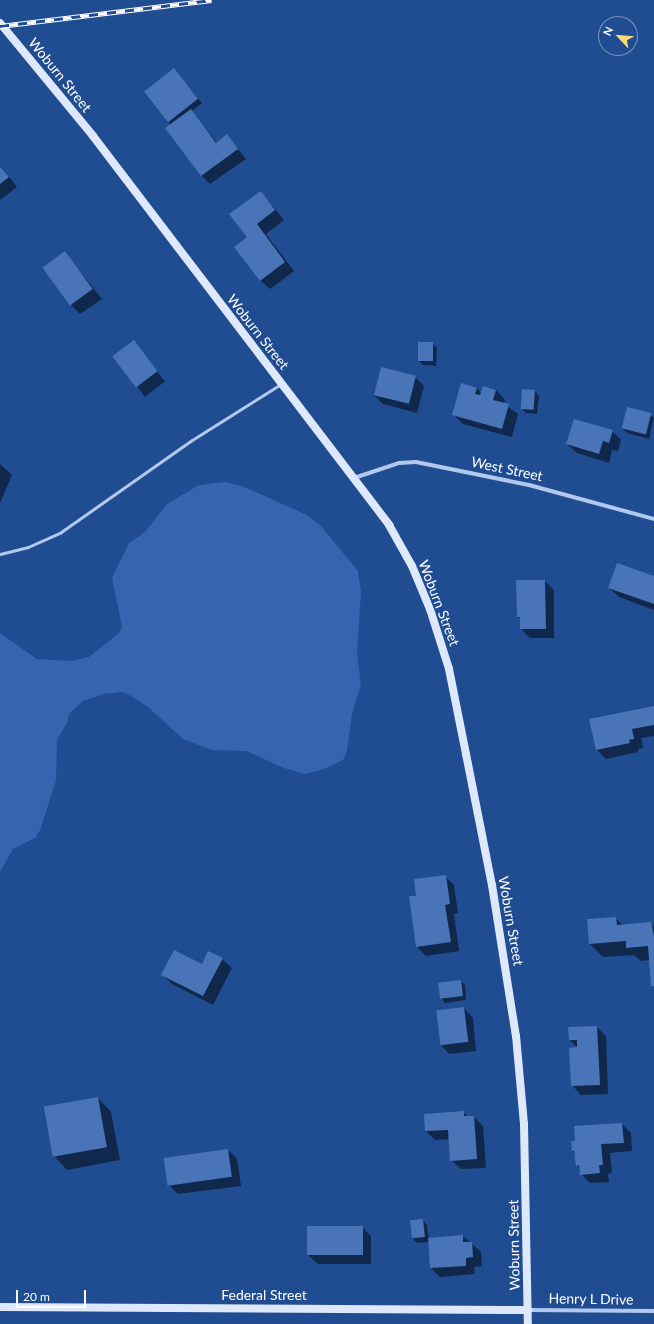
<!DOCTYPE html>
<style>
body{margin:0}
#map{position:relative;width:654px;height:1324px;overflow:hidden;background:#204c91;font-family:Lato,sans-serif}
div>[style]{position:absolute}
.green>*{inset:0;background:#3465ae}
.shadow>*{inset:0;background:#0007;transform-origin:0 0}
.building>*{inset:0;background:#4975b8;transform-origin:0 0}
.lane>*{height:3px;margin:-1.5px;padding:0 1.5px;transform-origin:1.5px;border-radius:1.5px;background:#b1c9ed}
.street>*{height:4px;margin:-2px;padding:0 2px;transform-origin:2px;border-radius:2px;background:#b1c9ed}
.secondary>*{height:8px;margin:-4px;padding:0 4px;transform-origin:4px;border-radius:4px;background:#dde8fa}
.rail>*{height:4.5px;margin-top:-2.25px;transform-origin:0;background:repeating-linear-gradient(90deg,#204c91 0 9px,#fff 0 18px);box-sizing:border-box;border-block:1px solid #fff}
span{translate:-50% -50%;white-space:nowrap;text-align:center;line-height:1.15;-webkit-text-stroke:3.5px #204c91;paint-order:stroke}
.street-label{font-size:14px;color:#fff}
.north{position:absolute;left:598px;top:16px;width:40px;height:40px;box-sizing:border-box;background:#204c91;border:1px solid #7994bd;border-radius:50%;rotate:296deg;font-size:11px;font-weight:700;line-height:16px;text-align:center;color:#fff}
.north::after{content:'';display:block;margin:auto;width:14px;height:18px;background:#fad972;clip-path:polygon(50% 0,100% 100%,50% 72%,0 100%)}
.scale{position:absolute;left:16px;top:1290px;width:70px;height:18px;box-sizing:border-box;border:2px solid #fff;border-top:0;padding-left:5px;font-size:12px;line-height:14px;white-space:nowrap;color:#fff;-webkit-text-stroke:3px #204c91;paint-order:stroke}
</style>
<div id="map">
<div class="green">
<i style="clip-path:polygon(225px 482px,242px 486px,307px 515px,321px 526px,358px 571px,361px 592px,357px 654px,361px 684px,352px 714px,347px 751px,343px 760px,324px 769px,305px 774px,284px 768px,246px 751px,212px 750px,183px 739px,148px 707px,131px 696px,122px 692px,103px 694px,83px 701px,69px 714px,67px 723px,57px 740px,56px 781px,40px 830px,35px 838px,13px 849px,0 872px,0 633px,37px 659px,72px 661px,89px 657px,118px 634px,122px 627px,112px 578px,129px 543px,145px 532px,167px 504px,199px 485px)"></i>
</div>
<div class="shadow">
<i style="clip-path:polygon(174px 69px,202px 103px,192px 111px,217px 143px,227px 136px,246px 159px,210px 184px,201px 175px,169px 122px)"></i>
<i style="clip-path:polygon(0 165px,17px 187px,0 200px)"></i>
<i style="clip-path:polygon(261px 192px,284px 220px,266px 234px,294px 271px,270px 289px,260px 280px,248px 237px)"></i>
<i style="clip-path:polygon(65px 253px,102px 299px,80px 314px,71px 305px)"></i>
<i style="left:134px;top:342px;width:50px;height:25px;rotate:52deg"></i>
<i style="clip-path:polygon(432px 343px,437px 348px,436px 366px,423px 365px,419px 361px)"></i>
<i style="clip-path:polygon(415px 377px,424px 386px,417px 413px,383px 404px,374px 395px)"></i>
<i style="clip-path:polygon(477px 388px,482px 394px,496px 390px,505px 400px,504px 404px,518px 414px,512px 437px,463px 424px,454px 415px)"></i>
<i style="clip-path:polygon(535px 391px,539px 396px,537px 414px,526px 413px,521px 408px)"></i>
<i style="clip-path:polygon(628px 408px,654px 417px,649px 439px,627px 433px,622px 428px)"></i>
<i style="clip-path:polygon(612px 431px,621px 440px,618px 451px,612px 450px,609px 463px,577px 453px,567px 444px)"></i>
<i style="clip-path:polygon(0 464px,12px 475px,0 503px)"></i>
<i style="clip-path:polygon(654px 577px,654px 610px,619px 597px,609px 588px)"></i>
<i style="clip-path:polygon(545px 581px,554px 590px,554px 638px,530px 638px,521px 629px,521px 620px,518px 616px)"></i>
<i style="clip-path:polygon(654px 707px,654px 736px,641px 738px,643px 748px,638px 749px,638px 752px,606px 759px,597px 750px)"></i>
<i style="clip-path:polygon(445px 876px,454px 885px,458px 913px,454px 914px,459px 951px,426px 956px,417px 947px,417px 896px)"></i>
<i style="clip-path:polygon(615px 918px,623px 925px,650px 923px,654px 927px,654px 987px,650px 960px,641px 961px,634px 955px,603px 957px,590px 944px)"></i>
<i style="clip-path:polygon(222px 959px,232px 968px,213px 1005px,172px 984px,163px 975px)"></i>
<i style="clip-path:polygon(460px 981px,465px 985px,466px 1000px,445px 1003px,441px 998px)"></i>
<i style="clip-path:polygon(464px 1008px,473px 1018px,476px 1051px,449px 1054px,440px 1044px)"></i>
<i style="clip-path:polygon(597px 1027px,606px 1036px,608px 1094px,581px 1095px,572px 1085px,578px 1048px,570px 1040px,569px 1028px)"></i>
<i style="clip-path:polygon(98px 1098px,111px 1112px,120px 1160px,67px 1170px,54px 1156px)"></i>
<i style="clip-path:polygon(463px 1112px,468px 1117px,474px 1117px,483px 1126px,486px 1168px,461px 1169px,451px 1160px,450px 1139px,435px 1140px,426px 1131px)"></i>
<i style="clip-path:polygon(622px 1124px,631px 1133px,632px 1151px,610px 1153px,612px 1173px,608px 1174px,609px 1182px,590px 1183px,581px 1174px,573px 1151px)"></i>
<i style="clip-path:polygon(228px 1150px,237px 1159px,241px 1186px,178px 1194px,169px 1185px)"></i>
<i style="clip-path:polygon(423px 1220px,427px 1225px,429px 1239px,463px 1236px,481px 1252px,482px 1266px,474px 1267px,475px 1274px,440px 1277px,431px 1268px,429px 1242px,417px 1243px,412px 1238px)"></i>
<i style="clip-path:polygon(362px 1227px,371px 1236px,371px 1264px,318px 1264px,308px 1255px)"></i>
</div>
<div class="building">
<i style="left:174px;top:68px;width:39px;height:38px;rotate:52deg"></i>
<i style="clip-path:polygon(191px 109px,216px 143px,227px 134px,238px 149px,201px 176px,165px 128px)"></i>
<i style="clip-path:polygon(0 166px,9px 177px,0 184px)"></i>
<i style="clip-path:polygon(261px 191px,275px 210px,257px 224px,285px 262px,260px 281px,234px 247px,247px 237px,229px 214px)"></i>
<i style="left:65px;top:251px;width:47px;height:28px;rotate:54deg"></i>
<i style="left:134px;top:340px;width:39px;height:27px;rotate:53deg"></i>
<i style="left:418px;top:342px;width:15px;height:19px"></i>
<i style="left:381px;top:367px;width:36px;height:29px;rotate:14deg"></i>
<i style="clip-path:polygon(461px 383px,477px 388px,475px 394px,480px 395px,483px 386px,496px 390px,493px 400px,509px 404px,502px 429px,452px 415px)"></i>
<i style="left:522px;top:389px;width:13px;height:20px;rotate:4deg"></i>
<i style="left:627px;top:407px;width:25px;height:22px;rotate:14deg"></i>
<i style="clip-path:polygon(574px 419px,613px 430px,609px 443px,603px 441px,599px 454px,566px 444px)"></i>
<i style="clip-path:polygon(617px 563px,654px 576px,654px 604px,608px 588px)"></i>
<i style="clip-path:polygon(516px 580px,545px 580px,546px 629px,520px 629px,520px 617px,517px 617px)"></i>
<i style="clip-path:polygon(654px 706px,654px 725px,632px 729px,634px 739px,629px 740px,630px 743px,596px 750px,589px 719px)"></i>
<i style="clip-path:polygon(446px 875px,450px 904px,445px 905px,451px 942px,416px 947px,409px 896px,416px 896px,414px 879px)"></i>
<i style="clip-path:polygon(616px 917px,617px 925px,651px 922px,654px 936px,654px 986px,651px 986px,648px 946px,626px 948px,626px 941px,589px 944px,587px 919px)"></i>
<i style="clip-path:polygon(174px 950px,202px 964px,208px 951px,223px 958px,203px 996px,161px 975px)"></i>
<i style="left:461px;top:980px;width:16px;height:23px;rotate:83deg"></i>
<i style="left:464px;top:1007px;width:35px;height:28px;rotate:83deg"></i>
<i style="clip-path:polygon(597px 1026px,600px 1085px,571px 1086px,569px 1048px,577px 1047px,577px 1040px,569px 1040px,568px 1027px)"></i>
<i style="left:98px;top:1097px;width:51px;height:55px;rotate:80deg"></i>
<i style="clip-path:polygon(464px 1111px,464px 1116px,474px 1116px,477px 1159px,450px 1161px,448px 1130px,425px 1131px,424px 1114px)"></i>
<i style="clip-path:polygon(622px 1123px,624px 1143px,601px 1144px,603px 1165px,599px 1165px,600px 1173px,580px 1175px,579px 1165px,576px 1166px,574px 1151px,572px 1151px,571px 1141px,575px 1141px,574px 1126px)"></i>
<i style="left:228px;top:1149px;width:28px;height:65px;rotate:82deg"></i>
<i style="left:423px;top:1219px;width:18px;height:13px;rotate:84deg"></i>
<i style="left:307px;top:1226px;width:56px;height:29px"></i>
<i style="clip-path:polygon(463px 1235px,463px 1242px,472px 1242px,473px 1257px,466px 1258px,466px 1266px,430px 1268px,428px 1238px)"></i>
</div>
<div class="lane">
<i style="left:0;top:554px;width:29px;rotate:-14deg"></i>
<i style="left:28px;top:547px;width:36px;rotate:-24deg"></i>
<i style="left:61px;top:532px;width:160px;rotate:-35.1deg"></i>
<i style="left:192px;top:440px;width:105px;rotate:-32.2deg"></i>
</div>
<div class="street">
<i style="left:354px;top:478px;width:47px;rotate:-18.4deg"></i>
<i style="left:399px;top:463px;width:17px;rotate:-3deg"></i>
<i style="left:416px;top:462px;width:115px;rotate:11.5deg"></i>
<i style="left:529px;top:485px;width:130px;rotate:15.2deg"></i>
<i style="left:528px;top:1310px;width:126px;rotate:0.5deg"></i>
</div>
<div class="secondary">
<i style="left:0;top:23px;width:146px;rotate:50.5deg"></i>
<i style="left:93px;top:136px;width:489px;rotate:52.7deg"></i>
<i style="left:389px;top:525px;width:47px;rotate:60.7deg"></i>
<i style="left:412px;top:566px;width:47px;rotate:67.3deg"></i>
<i style="left:430px;top:609px;width:63px;rotate:72.4deg"></i>
<i style="left:449px;top:669px;width:87px;rotate:78.7deg"></i>
<i style="left:466px;top:754px;width:134px;rotate:78.8deg"></i>
<i style="left:492px;top:885px;width:153px;rotate:81deg"></i>
<i style="left:516px;top:1036px;width:88px;rotate:84.8deg"></i>
<i style="left:524px;top:1124px;width:200px;rotate:88.9deg"></i>
<i style="left:0;top:1307px;width:528px;rotate:0.33deg"></i>
</div>
<div class="rail">
<i style="left:0;top:26px;width:213px;rotate:-7deg"></i>
</div>
<div class="street-label">
<span style="left:60px;top:75px;rotate:51deg">Woburn Street</span>
<span style="left:258px;top:332px;rotate:52deg">Woburn Street</span>
<span style="left:507px;top:469px;rotate:12deg">West Street</span>
<span style="left:439px;top:603px;rotate:69deg">Woburn Street</span>
<span style="left:511px;top:921px;rotate:80deg">Woburn Street</span>
<span style="left:514px;top:1245px;rotate:-91deg">Woburn Street</span>
<span style="left:264px;top:1295px">Federal Street</span>
<span style="left:591px;top:1299px;rotate:1deg">Henry L Drive</span>
</div>
<div class="north">N</div>
<div class="scale">20 m</div>
</div>
